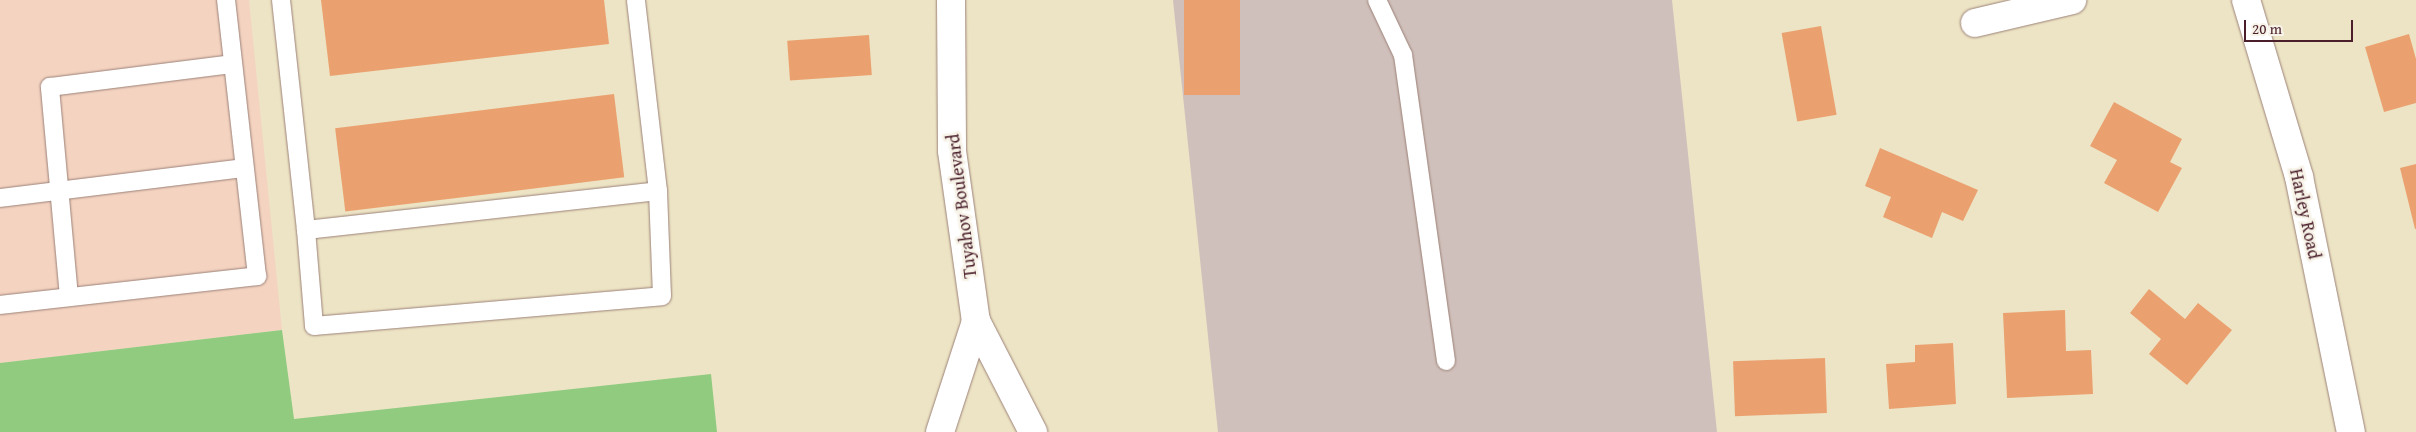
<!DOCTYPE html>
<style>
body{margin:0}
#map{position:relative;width:2416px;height:432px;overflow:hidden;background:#ede4c5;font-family:"Gentium Book Plus",serif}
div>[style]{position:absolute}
.built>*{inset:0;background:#f4d3c1}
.industrial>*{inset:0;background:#d0c0bc}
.green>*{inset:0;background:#90cb80}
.building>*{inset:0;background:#eaa16f;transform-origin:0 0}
.roads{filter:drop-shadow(0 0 1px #9c8278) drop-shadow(0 0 1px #9c8278)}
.lane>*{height:18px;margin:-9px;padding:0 9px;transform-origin:9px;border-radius:9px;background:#fff}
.street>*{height:28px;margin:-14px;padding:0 14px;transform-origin:14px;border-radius:14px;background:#fff}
span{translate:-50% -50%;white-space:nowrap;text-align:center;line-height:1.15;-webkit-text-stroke:5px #f7f3e8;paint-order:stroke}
.street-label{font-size:18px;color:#4a1f2b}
.scale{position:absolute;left:2244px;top:20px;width:109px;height:22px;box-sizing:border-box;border:2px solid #4a1f2b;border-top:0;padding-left:6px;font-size:15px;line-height:18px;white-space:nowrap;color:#4a1f2b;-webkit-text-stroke:4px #f7f3e8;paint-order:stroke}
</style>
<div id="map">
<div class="built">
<i style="clip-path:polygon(0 0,249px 0,282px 330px,0 363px)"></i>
</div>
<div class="industrial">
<i style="clip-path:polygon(1173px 0,1672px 0,1717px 432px,1218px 432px)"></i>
</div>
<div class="green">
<i style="clip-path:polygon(282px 330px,294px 419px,711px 374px,717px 432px,0 432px,0 363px)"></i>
</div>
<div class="building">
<i style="clip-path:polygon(321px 0,604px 0,609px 44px,330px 76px)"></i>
<i style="left:1184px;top:0;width:56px;height:95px"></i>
<i style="left:1821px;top:26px;width:90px;height:40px;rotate:80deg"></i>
<i style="clip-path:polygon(2409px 34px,2416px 59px,2416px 103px,2384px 112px,2365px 47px)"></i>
<i style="left:869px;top:35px;width:40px;height:82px;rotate:86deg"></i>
<i style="left:614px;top:94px;width:84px;height:281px;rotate:83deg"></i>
<i style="clip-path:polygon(2114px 102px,2182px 139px,2170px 162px,2182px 168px,2158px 212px,2104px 183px,2117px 160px,2090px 146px)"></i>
<i style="clip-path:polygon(1880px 148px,1978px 190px,1963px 221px,1942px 212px,1932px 238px,1883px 217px,1891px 197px,1865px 186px)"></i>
<i style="clip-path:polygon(2416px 164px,2416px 229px,2415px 229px,2400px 168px)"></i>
<i style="clip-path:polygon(2149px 289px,2185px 319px,2198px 303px,2232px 330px,2187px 385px,2149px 354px,2161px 339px,2130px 313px)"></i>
<i style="clip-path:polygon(2065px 310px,2066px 351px,2091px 350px,2093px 394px,2007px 398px,2003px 313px)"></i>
<i style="clip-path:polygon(1953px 343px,1956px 404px,1889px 409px,1886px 364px,1915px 362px,1915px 345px)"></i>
<i style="left:1825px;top:358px;width:55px;height:92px;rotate:88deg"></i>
</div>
<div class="roads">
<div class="lane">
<i style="left:281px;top:0;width:231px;rotate:83.8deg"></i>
<i style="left:306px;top:230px;width:354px;rotate:-6.3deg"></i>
<i style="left:658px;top:191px;width:192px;rotate:-96.6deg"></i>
<i style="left:1377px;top:0;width:61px;rotate:64.7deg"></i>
<i style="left:1403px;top:55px;width:309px;rotate:82deg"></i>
<i style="left:0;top:198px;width:246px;rotate:-7deg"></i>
<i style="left:306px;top:230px;width:96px;rotate:85.2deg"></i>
<i style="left:314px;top:326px;width:349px;rotate:-4.9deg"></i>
<i style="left:662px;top:296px;width:105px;rotate:-92.2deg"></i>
<i style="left:69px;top:297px;width:211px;rotate:-95.2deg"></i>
<i style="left:50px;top:87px;width:184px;rotate:-7.2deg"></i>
<i style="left:0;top:305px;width:259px;rotate:-6.4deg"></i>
<i style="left:257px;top:276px;width:278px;rotate:-96.4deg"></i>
</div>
<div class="street">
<i style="left:951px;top:0;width:151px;rotate:89.6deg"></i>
<i style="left:952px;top:151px;width:172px;rotate:82deg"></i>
<i style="left:2246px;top:0;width:185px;rotate:73.3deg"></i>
<i style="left:2299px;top:177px;width:260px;rotate:78.5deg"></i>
<i style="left:1975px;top:23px;width:100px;rotate:-13.3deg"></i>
<i style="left:940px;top:432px;width:117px;rotate:-72deg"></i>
<i style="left:976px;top:321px;width:125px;rotate:62.8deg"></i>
</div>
</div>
<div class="street-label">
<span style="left:962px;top:206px;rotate:-97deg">Tuyahov Boulevard</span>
<span style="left:2305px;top:214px;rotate:78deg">Harley Road</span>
</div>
<div class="scale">20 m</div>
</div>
